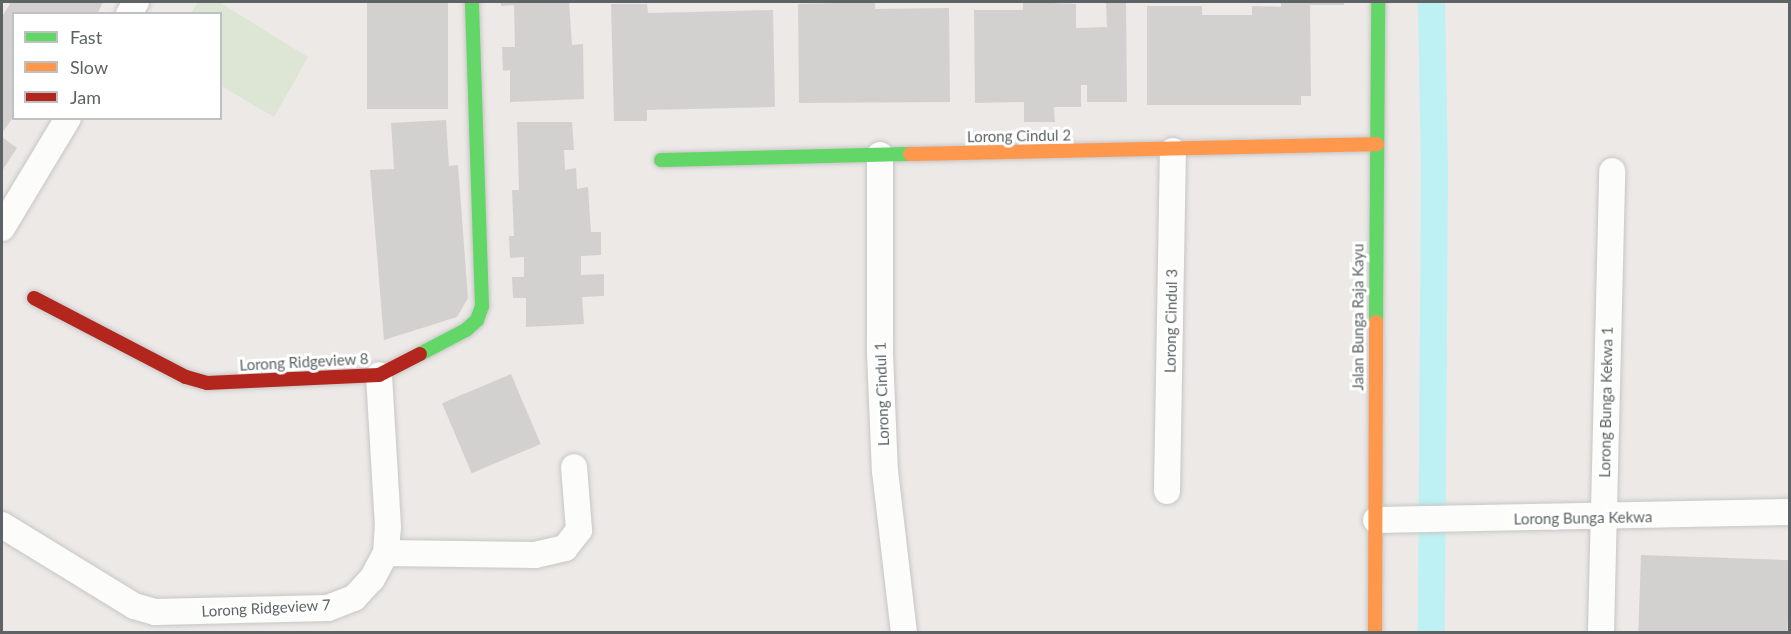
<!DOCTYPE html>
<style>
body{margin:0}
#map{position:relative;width:1791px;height:634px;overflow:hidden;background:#ece9e7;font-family:Lato,sans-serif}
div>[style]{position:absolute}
.green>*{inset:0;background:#dde6d4}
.canal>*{height:27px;margin:-13.5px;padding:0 13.5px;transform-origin:13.5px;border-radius:13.5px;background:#bef1f4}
.building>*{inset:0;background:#d3d0d0;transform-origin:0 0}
.roads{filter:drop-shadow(0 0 2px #c7c6c6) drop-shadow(0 0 2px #c7c6c6)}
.street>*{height:26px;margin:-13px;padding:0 13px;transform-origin:13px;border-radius:13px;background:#fcfcfb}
.fast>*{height:14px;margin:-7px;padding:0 7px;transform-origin:7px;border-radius:7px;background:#63d668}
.slow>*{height:14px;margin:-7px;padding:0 7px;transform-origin:7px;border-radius:7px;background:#ff974d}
.jam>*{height:14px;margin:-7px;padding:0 7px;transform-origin:7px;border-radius:7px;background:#b3261e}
span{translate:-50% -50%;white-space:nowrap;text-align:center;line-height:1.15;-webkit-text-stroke:6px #fff;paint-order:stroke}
.street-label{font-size:15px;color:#5d6364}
.frame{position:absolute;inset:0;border:3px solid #5d6364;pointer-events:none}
.legend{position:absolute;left:12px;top:12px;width:210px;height:108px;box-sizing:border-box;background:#fff;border:2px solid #bec1c1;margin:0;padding:8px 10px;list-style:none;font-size:18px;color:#5d6364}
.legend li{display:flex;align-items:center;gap:12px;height:30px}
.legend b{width:30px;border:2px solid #bec1c1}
</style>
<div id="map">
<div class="green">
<i style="clip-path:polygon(198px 2px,219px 2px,308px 57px,274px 117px,221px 86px,220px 14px,191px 13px)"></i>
</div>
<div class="canal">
<i style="left:1431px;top:2px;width:172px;rotate:89deg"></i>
<i style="left:1434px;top:174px;width:458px;rotate:90.4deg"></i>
</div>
<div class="building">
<i style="clip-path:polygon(11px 2px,103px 2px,97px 14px,14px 14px,14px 116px,2px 133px,2px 17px)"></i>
<i style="left:367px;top:2px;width:81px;height:107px"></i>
<i style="clip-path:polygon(501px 2px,569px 2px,572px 45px,583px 44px,584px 99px,510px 102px,510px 70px,503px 71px,502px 47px,515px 47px,514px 5px,501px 6px)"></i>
<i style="clip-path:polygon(875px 2px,875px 9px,949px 8px,950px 102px,799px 103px,798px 4px)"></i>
<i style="clip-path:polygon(1023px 2px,1076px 4px,1076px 28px,1107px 27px,1106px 2px,1126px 2px,1127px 102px,1087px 102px,1087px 85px,1081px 85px,1081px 107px,1054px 107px,1055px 122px,1024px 122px,1024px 102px,975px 103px,974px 10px,1023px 10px)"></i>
<i style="clip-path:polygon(1281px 2px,1344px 2px,1344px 5px,1310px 5px,1311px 96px,1301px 96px,1301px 105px,1147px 105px,1147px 6px,1202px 6px,1202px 15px,1252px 15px,1252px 6px,1281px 7px)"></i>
<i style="clip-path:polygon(611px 4px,647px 4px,648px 13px,773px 10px,775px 107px,647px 110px,647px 121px,614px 121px)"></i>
<i style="clip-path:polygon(446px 120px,449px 166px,458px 165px,468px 298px,457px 317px,384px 340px,370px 170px,394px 169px,391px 123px)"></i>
<i style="clip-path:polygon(517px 122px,572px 122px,574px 150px,564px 150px,565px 170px,576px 168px,577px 189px,588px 187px,591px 232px,601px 232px,601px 255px,581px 256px,581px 275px,604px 274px,604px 296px,582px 297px,584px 324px,526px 327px,526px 298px,513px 298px,512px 277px,524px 277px,524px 257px,510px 258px,509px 236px,514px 236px,512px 190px,519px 190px)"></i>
<i style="clip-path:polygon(2px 137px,17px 148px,2px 171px)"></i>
<i style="left:511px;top:374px;width:76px;height:75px;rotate:67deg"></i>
<i style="left:1641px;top:555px;width:149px;height:77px;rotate:2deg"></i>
</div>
<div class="roads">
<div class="street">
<i style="left:129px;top:14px;width:14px;rotate:-60deg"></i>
<i style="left:880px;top:155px;width:199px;rotate:90deg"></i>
<i style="left:880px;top:354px;width:117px;rotate:87.6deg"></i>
<i style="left:885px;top:471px;width:162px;rotate:83.3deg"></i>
<i style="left:2px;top:228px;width:128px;rotate:-59deg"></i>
<i style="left:1167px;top:491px;width:340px;rotate:-89deg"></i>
<i style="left:1376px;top:520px;width:414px;rotate:-1.1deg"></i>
<i style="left:2px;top:525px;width:155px;rotate:31.5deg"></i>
<i style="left:134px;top:606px;width:22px;rotate:16deg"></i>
<i style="left:155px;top:612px;width:173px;rotate:-1.3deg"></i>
<i style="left:328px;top:608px;width:28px;rotate:-21deg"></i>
<i style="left:354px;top:598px;width:26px;rotate:-47deg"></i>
<i style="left:372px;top:579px;width:30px;rotate:-62deg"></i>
<i style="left:386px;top:553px;width:26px;rotate:-86deg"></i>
<i style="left:388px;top:527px;width:152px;rotate:-93.4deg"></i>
<i style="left:386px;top:553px;width:149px;rotate:0.8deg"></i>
<i style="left:535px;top:555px;width:31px;rotate:-13deg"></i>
<i style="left:565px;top:548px;width:23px;rotate:-52deg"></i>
<i style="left:579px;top:530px;width:63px;rotate:-94.5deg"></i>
<i style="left:1601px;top:632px;width:461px;rotate:-88.6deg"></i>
</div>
<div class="fast">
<i style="left:661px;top:160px;width:249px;rotate:-1.4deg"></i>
<i style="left:1376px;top:322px;width:320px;rotate:-89.6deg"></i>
<i style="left:420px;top:354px;width:52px;rotate:-27.6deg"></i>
<i style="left:466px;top:330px;width:15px;rotate:-42deg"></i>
<i style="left:477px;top:320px;width:15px;rotate:-70deg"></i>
<i style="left:482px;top:306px;width:304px;rotate:-91.9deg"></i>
</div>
<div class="slow">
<i style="left:910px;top:154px;width:467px;rotate:-1.2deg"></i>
<i style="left:1375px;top:632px;width:310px;rotate:-89.8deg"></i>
</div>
<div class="jam">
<i style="left:34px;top:298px;width:171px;rotate:27.5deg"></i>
<i style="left:186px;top:377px;width:22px;rotate:16deg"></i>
<i style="left:207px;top:383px;width:172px;rotate:-2.7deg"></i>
<i style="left:379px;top:375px;width:46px;rotate:-27.1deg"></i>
</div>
</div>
<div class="street-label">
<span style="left:1019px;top:136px;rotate:-1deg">Lorong Cindul 2</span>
<span style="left:1358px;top:317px;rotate:-90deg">Jalan Bunga Raja Kayu</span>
<span style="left:1171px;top:321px;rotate:-89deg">Lorong Cindul 3</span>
<span style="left:304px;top:362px;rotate:-3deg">Lorong Ridgeview 8</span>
<span style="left:882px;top:394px;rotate:-92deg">Lorong Cindul 1</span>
<span style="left:1606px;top:402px;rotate:-89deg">Lorong Bunga Kekwa 1</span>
<span style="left:1583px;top:518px;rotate:-1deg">Lorong Bunga Kekwa</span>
<span style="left:266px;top:608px;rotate:-3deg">Lorong Ridgeview 7</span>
</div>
<div class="frame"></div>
<ul class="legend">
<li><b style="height:8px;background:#63d668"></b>Fast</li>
<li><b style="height:8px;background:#ff974d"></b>Slow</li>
<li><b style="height:8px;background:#b3261e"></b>Jam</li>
</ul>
</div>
